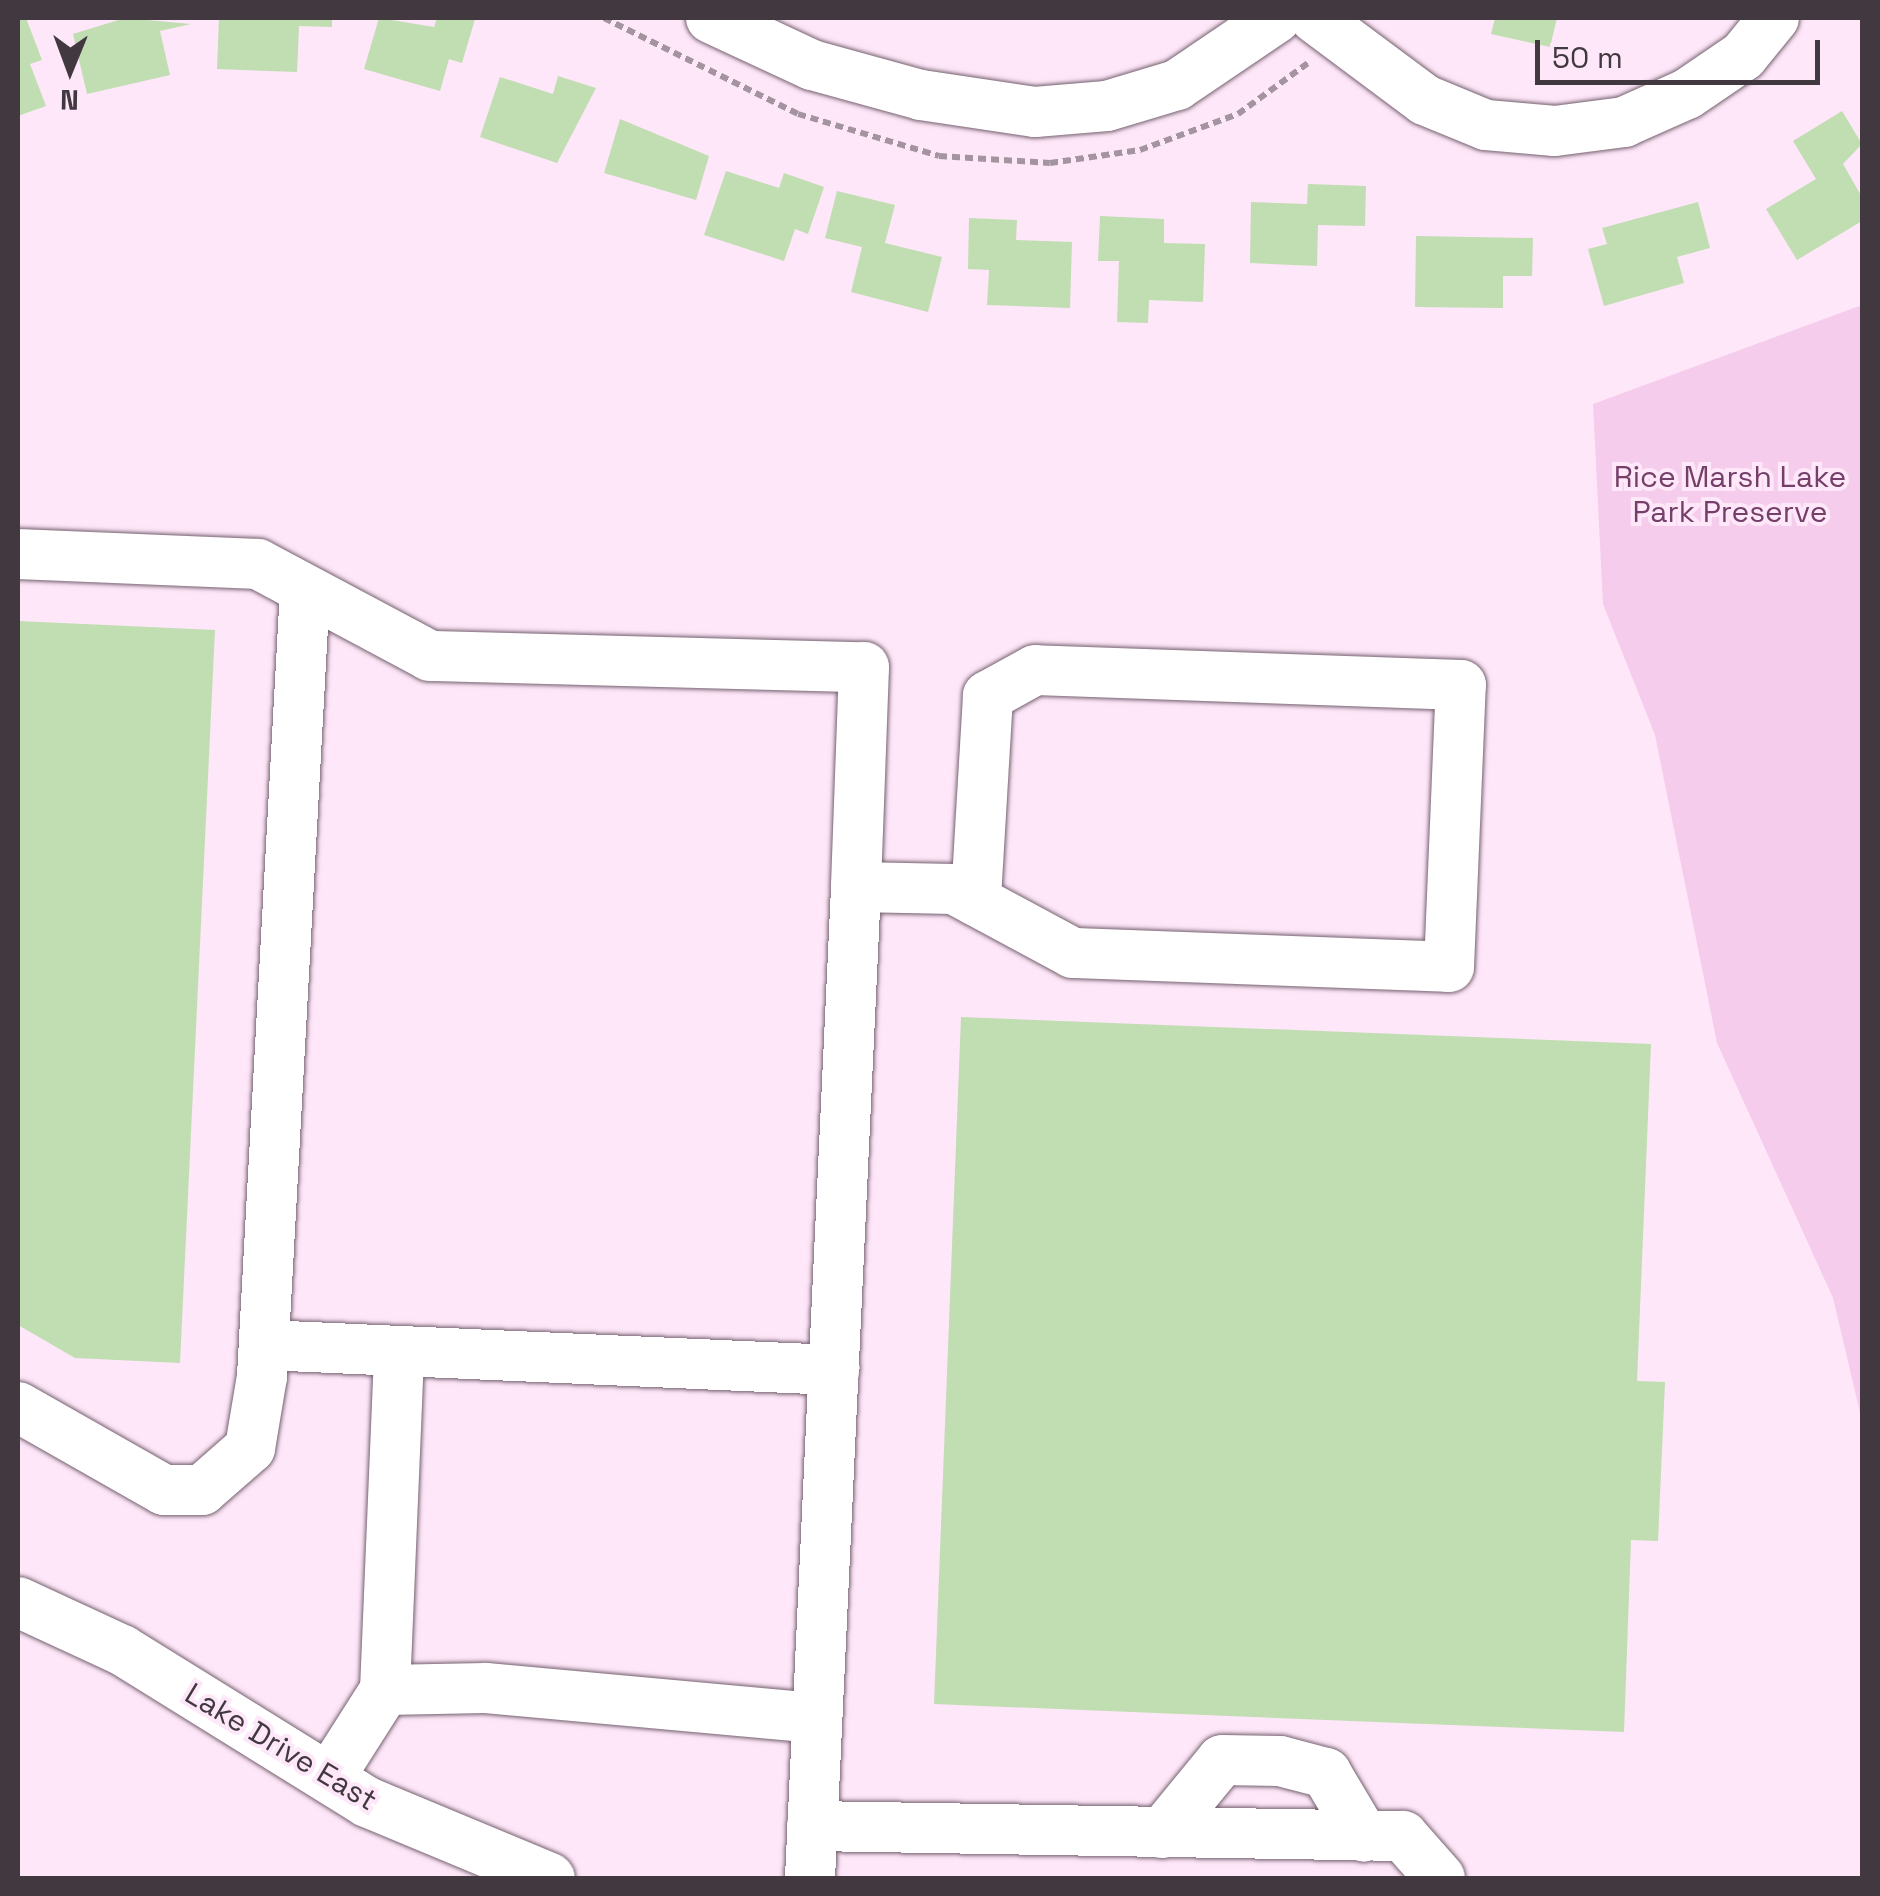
<!DOCTYPE html>
<style>
body{margin:0}
#map{position:relative;width:1880px;height:1896px;overflow:hidden;background:#fee7f8;font-family:"Space Grotesk",sans-serif}
div>[style]{position:absolute}
.green>*{inset:0;background:#f6ccec}
.building>*{inset:0;background:#c1ddb2}
.path>*{height:6px;margin-top:-3px;transform-origin:0;background:repeating-linear-gradient(90deg,#a494a0 0 8px,transparent 0 13px)}
.roads{filter:drop-shadow(0 0 2px #756170) drop-shadow(0 0 2px #756170)}
.minor>*{height:50px;margin:-25px;padding:0 25px;transform-origin:25px;border-radius:25px;background:#fff}
span{translate:-50% -50%;white-space:nowrap;text-align:center;line-height:1.15;-webkit-text-stroke:8px #fee7f8;paint-order:stroke}
.park-label{font-size:30px;color:#753f6a}
.street-label{font-size:30px;color:#423940}
.frame{position:absolute;inset:0;border:20px solid #423940;pointer-events:none}
.north{position:absolute;left:20px;top:20px;width:100px;height:100px;-webkit-text-stroke:8px #fee7f8;paint-order:stroke;rotate:181deg;font-size:28px;font-weight:700;line-height:40px;text-align:center;color:#423940}
.north::after{content:'';display:block;margin:auto;width:35px;height:45px;background:#423940;clip-path:polygon(50% 0,100% 100%,50% 72%,0 100%)}
.scale{position:absolute;left:1535px;top:40px;width:285px;height:45px;box-sizing:border-box;border:5px solid #423940;border-top:0;padding-left:12px;font-size:30px;line-height:35px;white-space:nowrap;color:#423940;-webkit-text-stroke:8px #fee7f8;paint-order:stroke}
</style>
<div id="map">
<div class="green">
<i style="clip-path:polygon(1862px 305px,1862px 1421px,1833px 1298px,1717px 1043px,1655px 735px,1603px 604px,1593px 404px)"></i>
</div>
<div class="building">
<i style="clip-path:polygon(18px 18px,26px 18px,42px 60px,30px 64px,46px 106px,18px 116px)"></i>
<i style="clip-path:polygon(125px 18px,191px 24px,160px 31px,170px 75px,87px 94px,73px 34px)"></i>
<i style="clip-path:polygon(219px 18px,332px 18px,332px 27px,299px 26px,297px 72px,217px 69px)"></i>
<i style="clip-path:polygon(379px 18px,434px 27px,437px 18px,475px 19px,462px 63px,449px 59px,440px 91px,364px 69px)"></i>
<i style="clip-path:polygon(1495px 18px,1557px 18px,1550px 47px,1491px 34px)"></i>
<i style="clip-path:polygon(558px 76px,596px 88px,557px 163px,480px 137px,500px 77px,553px 94px)"></i>
<i style="clip-path:polygon(1842px 111px,1862px 144px,1843px 164px,1862px 197px,1862px 221px,1797px 260px,1766px 209px,1816px 179px,1793px 141px)"></i>
<i style="clip-path:polygon(620px 119px,709px 156px,696px 200px,604px 173px)"></i>
<i style="clip-path:polygon(726px 171px,779px 188px,784px 173px,824px 187px,808px 234px,795px 229px,784px 261px,704px 235px)"></i>
<i style="clip-path:polygon(1308px 184px,1366px 186px,1365px 226px,1318px 225px,1317px 266px,1250px 263px,1251px 202px,1307px 204px)"></i>
<i style="clip-path:polygon(837px 191px,895px 205px,885px 243px,942px 257px,928px 312px,851px 292px,862px 247px,825px 238px)"></i>
<i style="clip-path:polygon(1698px 202px,1710px 248px,1677px 257px,1684px 283px,1604px 306px,1588px 249px,1607px 244px,1602px 228px)"></i>
<i style="clip-path:polygon(1100px 216px,1164px 219px,1164px 243px,1205px 244px,1203px 302px,1149px 300px,1148px 323px,1117px 322px,1119px 261px,1098px 261px)"></i>
<i style="clip-path:polygon(969px 218px,1017px 220px,1016px 240px,1072px 242px,1070px 308px,987px 305px,989px 270px,968px 269px)"></i>
<i style="clip-path:polygon(1416px 236px,1533px 238px,1532px 276px,1503px 276px,1503px 308px,1415px 307px)"></i>
<i style="clip-path:polygon(18px 621px,215px 630px,180px 1363px,75px 1358px,18px 1325px)"></i>
<i style="clip-path:polygon(961px 1017px,1651px 1044px,1637px 1381px,1665px 1382px,1658px 1541px,1631px 1540px,1624px 1732px,934px 1704px)"></i>
</div>
<div class="path">
<i style="left:604px;top:18px;width:216px;rotate:26.3deg"></i>
<i style="left:798px;top:114px;width:147px;rotate:16.6deg"></i>
<i style="left:939px;top:156px;width:111px;rotate:3.6deg"></i>
<i style="left:1050px;top:163px;width:91px;rotate:-8.2deg"></i>
<i style="left:1140px;top:150px;width:104px;rotate:-20.2deg"></i>
<i style="left:1238px;top:114px;width:87px;rotate:-36.1deg"></i>
</div>
<div class="roads">
<div class="minor">
<i style="left:711px;top:18px;width:111px;rotate:25deg"></i>
<i style="left:812px;top:65px;width:113px;rotate:15.4deg"></i>
<i style="left:921px;top:95px;width:115px;rotate:8.5deg"></i>
<i style="left:1035px;top:112px;width:72px;rotate:-4.8deg"></i>
<i style="left:1107px;top:106px;width:73px;rotate:-16.7deg"></i>
<i style="left:1177px;top:85px;width:120px;rotate:-34.1deg"></i>
<i style="left:1315px;top:18px;width:137px;rotate:36.7deg"></i>
<i style="left:1425px;top:100px;width:66px;rotate:22.3deg"></i>
<i style="left:1486px;top:125px;width:69px;rotate:5deg"></i>
<i style="left:1555px;top:131px;width:70px;rotate:-7.4deg"></i>
<i style="left:1624px;top:122px;width:69px;rotate:-24deg"></i>
<i style="left:1687px;top:94px;width:68px;rotate:-34.2deg"></i>
<i style="left:1743px;top:56px;width:49px;rotate:-50.8deg"></i>
<i style="left:18px;top:554px;width:240px;rotate:2.4deg"></i>
<i style="left:258px;top:564px;width:195px;rotate:28.1deg"></i>
<i style="left:430px;top:656px;width:434px;rotate:1.5deg"></i>
<i style="left:864px;top:667px;width:220px;rotate:92.1deg"></i>
<i style="left:264px;top:1345px;width:571px;rotate:2.51deg"></i>
<i style="left:18px;top:1407px;width:168px;rotate:29.6deg"></i>
<i style="left:164px;top:1490px;width:38px"></i>
<i style="left:202px;top:1490px;width:64px;rotate:-41.2deg"></i>
<i style="left:250px;top:1448px;width:73px;rotate:-80.5deg"></i>
<i style="left:262px;top:1376px;width:787px;rotate:-86.87deg"></i>
<i style="left:18px;top:1602px;width:115px;rotate:24.8deg"></i>
<i style="left:122px;top:1650px;width:288px;rotate:31.8deg"></i>
<i style="left:367px;top:1802px;width:198px;rotate:22.6deg"></i>
<i style="left:385px;top:1690px;width:339px;rotate:-87.6deg"></i>
<i style="left:329px;top:1778px;width:104px;rotate:-57.5deg"></i>
<i style="left:385px;top:1690px;width:101px;rotate:-1.1deg"></i>
<i style="left:486px;top:1688px;width:332px;rotate:5.2deg"></i>
<i style="left:812px;top:1826px;width:591px;rotate:0.97deg"></i>
<i style="left:1403px;top:1836px;width:56px;rotate:48.6deg"></i>
<i style="left:1162px;top:1833px;width:94px;rotate:-50.6deg"></i>
<i style="left:1222px;top:1760px;width:58px;rotate:1deg"></i>
<i style="left:1280px;top:1761px;width:48px;rotate:14.6deg"></i>
<i style="left:1326px;top:1773px;width:74px;rotate:59.3deg"></i>
<i style="left:810px;top:1878px;width:992px;rotate:-87.34deg"></i>
<i style="left:856px;top:887px;width:98px;rotate:1.2deg"></i>
<i style="left:954px;top:889px;width:135px;rotate:28.3deg"></i>
<i style="left:1073px;top:953px;width:376px;rotate:2.1deg"></i>
<i style="left:1449px;top:967px;width:282px;rotate:-87.6deg"></i>
<i style="left:1461px;top:685px;width:426px;rotate:-178deg"></i>
<i style="left:1035px;top:670px;width:54px;rotate:151deg"></i>
<i style="left:988px;top:696px;width:205px;rotate:93.4deg"></i>
</div>
</div>
<div class="park-label">
<span style="left:1730px;top:494px">Rice Marsh Lake<br>Park Preserve</span>
</div>
<div class="street-label">
<span style="left:281px;top:1747px;rotate:31deg">Lake Drive East</span>
</div>
<div class="frame"></div>
<div class="north">N</div>
<div class="scale">50 m</div>
</div>
